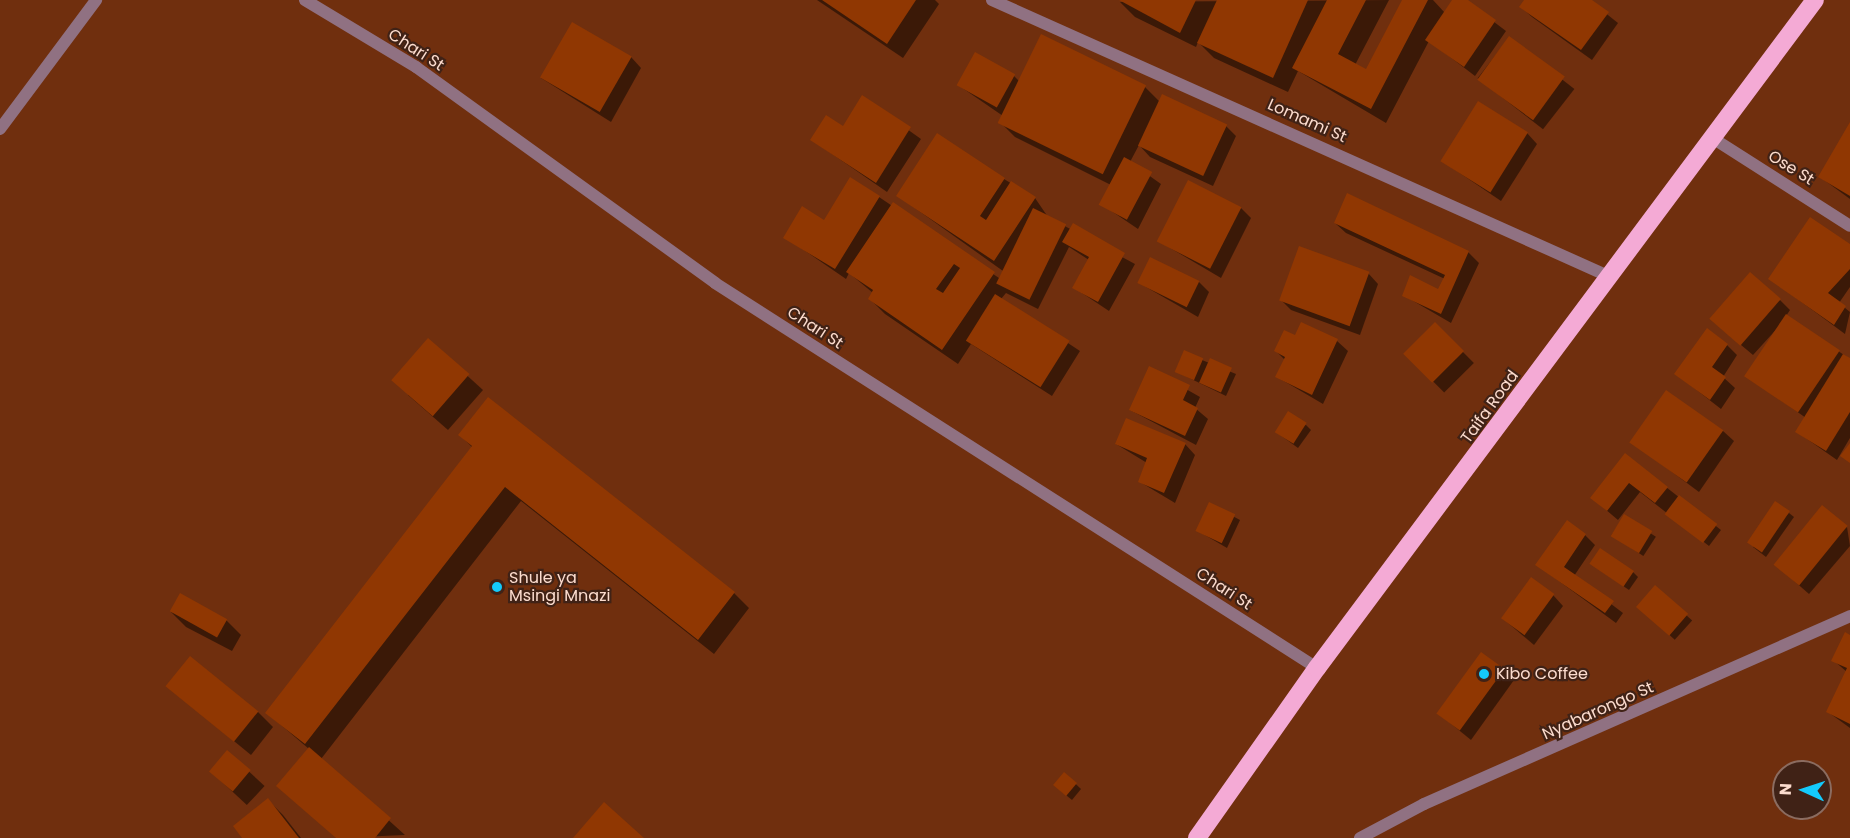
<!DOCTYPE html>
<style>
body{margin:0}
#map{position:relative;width:1850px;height:838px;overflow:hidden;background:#702f0e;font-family:Poppins,sans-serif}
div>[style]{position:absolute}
.shadow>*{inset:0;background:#0007;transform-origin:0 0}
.building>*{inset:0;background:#903702;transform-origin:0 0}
.street>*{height:12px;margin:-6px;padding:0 6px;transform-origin:6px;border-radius:6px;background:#907182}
.highway>*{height:18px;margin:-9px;padding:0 9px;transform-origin:9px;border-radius:9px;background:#f4aad5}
.dots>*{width:16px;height:16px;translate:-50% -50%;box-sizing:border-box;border:3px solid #402216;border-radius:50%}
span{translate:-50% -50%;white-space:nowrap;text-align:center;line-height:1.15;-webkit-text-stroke:4.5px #402216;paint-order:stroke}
.street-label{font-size:16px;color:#fcdcce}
.poi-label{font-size:16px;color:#fcdcce}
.left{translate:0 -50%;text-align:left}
.north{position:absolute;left:1772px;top:760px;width:60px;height:60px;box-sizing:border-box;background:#402216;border:2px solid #8b6c60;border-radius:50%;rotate:273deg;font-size:16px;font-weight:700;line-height:24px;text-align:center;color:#fcdcce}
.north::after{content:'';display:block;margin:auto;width:21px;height:27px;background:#14cafb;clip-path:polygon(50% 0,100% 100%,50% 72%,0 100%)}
</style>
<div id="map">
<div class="shadow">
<i style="clip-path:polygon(817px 0,935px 0,939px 4px,903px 58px)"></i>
<i style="clip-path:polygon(1389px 0,1355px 65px,1366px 71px,1404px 0,1433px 0,1445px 13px,1454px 0,1465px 0,1506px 31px,1475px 76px,1429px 41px,1386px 123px,1298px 71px,1288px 92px,1214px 58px,1198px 42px,1196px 47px,1135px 17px,1120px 2px)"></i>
<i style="clip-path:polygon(1526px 0,1589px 0,1618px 23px,1592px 60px,1532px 17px,1521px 7px)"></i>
<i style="left:1509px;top:38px;width:83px;height:51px;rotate:38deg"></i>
<i style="clip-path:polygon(631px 57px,641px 68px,611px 122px,541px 78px)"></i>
<i style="clip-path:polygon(1014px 76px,1020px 82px,1145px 87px,1160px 102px,1226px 126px,1236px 136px,1213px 186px,1150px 157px,1139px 145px,1130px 162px,1161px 184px,1138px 229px,1101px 204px,1111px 185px,1015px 137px,1000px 122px,1003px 116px,958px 85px)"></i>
<i style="clip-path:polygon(862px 97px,921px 139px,887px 192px,812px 140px,843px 128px)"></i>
<i style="clip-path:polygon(1850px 125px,1850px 199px,1820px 177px)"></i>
<i style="clip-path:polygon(1527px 133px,1537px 144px,1501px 201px,1442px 161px)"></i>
<i style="clip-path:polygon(1004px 179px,1035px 198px,1048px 217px,1135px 264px,1109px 311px,1073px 287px,1089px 260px,1069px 247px,1038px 309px,1006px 293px,1001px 299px,1080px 351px,1052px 396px,971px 344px,958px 364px,885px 314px,870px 299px,873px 293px,849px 273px,846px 279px,785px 237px,879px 197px,999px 278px,1003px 271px,898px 196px)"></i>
<i style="clip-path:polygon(1241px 208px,1251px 218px,1221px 278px,1160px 242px)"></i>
<i style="clip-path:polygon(1335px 223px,1468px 252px,1479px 263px,1451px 323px,1403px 295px,1439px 291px,1445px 279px,1346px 233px)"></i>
<i style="clip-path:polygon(1850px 246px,1850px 287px,1839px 303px,1850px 312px,1845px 334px,1770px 279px)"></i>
<i style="clip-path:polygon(1368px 273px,1378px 284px,1360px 335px,1291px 310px,1281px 300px)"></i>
<i style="clip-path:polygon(1199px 282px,1209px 292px,1198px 317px,1139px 283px)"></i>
<i style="clip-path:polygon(1780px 300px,1790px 310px,1786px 316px,1850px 359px,1850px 438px,1837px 460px,1797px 432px,1806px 418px,1748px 377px,1782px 323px,1753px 355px,1722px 329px)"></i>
<i style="left:1435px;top:324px;width:55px;height:42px;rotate:45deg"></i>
<i style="clip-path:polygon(1296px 337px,1337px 341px,1348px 351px,1323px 404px,1277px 377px,1285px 360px,1276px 351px)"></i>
<i style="clip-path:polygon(428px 340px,483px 390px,448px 430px,408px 395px)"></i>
<i style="clip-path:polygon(1727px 345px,1737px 355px,1723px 377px,1735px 388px,1721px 409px,1676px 374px)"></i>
<i style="clip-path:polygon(1202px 360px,1236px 374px,1226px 396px,1177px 372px)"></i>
<i style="clip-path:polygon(1149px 368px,1200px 397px,1195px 408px,1208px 419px,1196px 445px,1130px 410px)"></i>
<i style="clip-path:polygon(1306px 425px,1311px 430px,1298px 448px,1276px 432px)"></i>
<i style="clip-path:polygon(1723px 431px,1734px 441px,1699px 492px,1633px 443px)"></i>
<i style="clip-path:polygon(460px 435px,734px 593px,749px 608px,714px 654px,521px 501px,321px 759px,405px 835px,336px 838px,309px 749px,267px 713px,473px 448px)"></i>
<i style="clip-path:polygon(1116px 444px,1185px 444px,1195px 455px,1175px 503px,1140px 482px,1147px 463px)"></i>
<i style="clip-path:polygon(1625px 455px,1721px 530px,1709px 546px,1640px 492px,1618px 520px,1592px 498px)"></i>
<i style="clip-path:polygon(1210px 504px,1240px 520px,1227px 548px,1198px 531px)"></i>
<i style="clip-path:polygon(1789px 513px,1794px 517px,1766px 557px,1753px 547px)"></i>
<i style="left:1624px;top:516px;width:38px;height:23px;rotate:33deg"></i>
<i style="clip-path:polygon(1847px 527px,1850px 546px,1809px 594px,1785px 573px)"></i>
<i style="clip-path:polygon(1585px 535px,1595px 545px,1574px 576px,1623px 613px,1616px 623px,1537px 565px)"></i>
<i style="clip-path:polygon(1597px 568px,1633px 572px,1638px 577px,1629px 590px)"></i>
<i style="left:1655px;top:587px;width:50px;height:26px;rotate:42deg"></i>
<i style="clip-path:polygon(1553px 595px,1563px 606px,1534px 645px,1502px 618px)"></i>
<i style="clip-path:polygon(171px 612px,226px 620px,241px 635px,232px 651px,186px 627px)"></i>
<i style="clip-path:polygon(1850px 637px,1850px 728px,1828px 712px,1847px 672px,1833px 660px)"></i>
<i style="clip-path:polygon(1503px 670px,1514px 680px,1471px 740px,1439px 714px)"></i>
<i style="clip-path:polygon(168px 687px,258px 712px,273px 727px,251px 755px)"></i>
<i style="left:228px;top:752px;width:50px;height:26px;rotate:43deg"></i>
<i style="clip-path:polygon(1065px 774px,1081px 789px,1072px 800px,1061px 791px)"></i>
<i style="clip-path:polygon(268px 800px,283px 815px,301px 838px,244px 838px)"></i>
</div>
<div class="building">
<i style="clip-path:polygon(822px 0,916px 0,887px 44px)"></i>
<i style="clip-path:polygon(1119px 0,1196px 0,1180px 33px)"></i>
<i style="clip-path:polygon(1217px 0,1308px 0,1273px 78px,1197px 43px)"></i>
<i style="clip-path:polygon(1327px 0,1366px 0,1338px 54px,1366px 69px,1402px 0,1428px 0,1371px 109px,1292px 68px)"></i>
<i style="clip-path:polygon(1452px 0,1468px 0,1496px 20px,1464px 67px,1425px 40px)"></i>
<i style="clip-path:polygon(1524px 0,1592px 0,1609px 12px,1581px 50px,1519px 7px)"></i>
<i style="left:572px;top:22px;width:69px;height:64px;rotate:30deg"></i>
<i style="left:1041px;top:34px;width:117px;height:99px;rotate:26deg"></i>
<i style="left:1509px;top:36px;width:69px;height:54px;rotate:36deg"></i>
<i style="left:975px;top:52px;width:46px;height:38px;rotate:29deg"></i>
<i style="left:1162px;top:94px;width:72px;height:57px;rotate:25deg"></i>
<i style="clip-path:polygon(862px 95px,911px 127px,876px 183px,810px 140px,826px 115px,843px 126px)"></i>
<i style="left:1478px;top:101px;width:59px;height:71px;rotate:32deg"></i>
<i style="clip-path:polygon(1850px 122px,1850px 196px,1818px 177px)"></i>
<i style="clip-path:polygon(937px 133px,1005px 178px,980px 216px,986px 220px,1011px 181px,1036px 197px,994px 261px,896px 196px)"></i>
<i style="left:1124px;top:157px;width:32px;height:54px;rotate:28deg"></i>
<i style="clip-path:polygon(850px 177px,880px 196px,835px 269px,783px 238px,802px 206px,824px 220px)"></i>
<i style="left:1188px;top:180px;width:60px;height:69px;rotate:27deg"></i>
<i style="clip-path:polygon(1347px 193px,1469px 251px,1441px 314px,1402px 296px,1410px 275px,1438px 289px,1445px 275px,1334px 223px)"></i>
<i style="clip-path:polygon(evenodd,893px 202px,995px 272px,942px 350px,868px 299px,873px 290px,846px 272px,893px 202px,954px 264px,960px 268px,943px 293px,936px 289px,954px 264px)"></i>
<i style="left:1033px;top:208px;width:37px;height:84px;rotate:26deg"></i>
<i style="clip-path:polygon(1810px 217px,1850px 244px,1850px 269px,1828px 293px,1846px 306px,1834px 325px,1768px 279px)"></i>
<i style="clip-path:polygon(1073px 223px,1125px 253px,1098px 302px,1072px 288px,1089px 257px,1062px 242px)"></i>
<i style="left:1299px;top:246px;width:75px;height:58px;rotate:20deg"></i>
<i style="left:1150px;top:257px;width:55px;height:29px;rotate:26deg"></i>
<i style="left:1750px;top:272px;width:41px;height:62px;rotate:41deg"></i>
<i style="left:995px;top:294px;width:88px;height:55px;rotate:32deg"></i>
<i style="left:1786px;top:314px;width:65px;height:75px;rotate:34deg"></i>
<i style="clip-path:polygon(1301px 322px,1338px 339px,1312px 395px,1275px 377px,1285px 357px,1274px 351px,1284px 330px,1295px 335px)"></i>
<i style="left:1435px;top:322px;width:41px;height:45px;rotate:45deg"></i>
<i style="clip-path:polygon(1707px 328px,1728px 344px,1712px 367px,1726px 377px,1710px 400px,1674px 374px)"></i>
<i style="left:428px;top:338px;width:55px;height:56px;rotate:41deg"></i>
<i style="left:1184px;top:350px;width:21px;height:24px;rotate:23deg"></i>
<i style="clip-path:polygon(1843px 354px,1850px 358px,1850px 412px,1826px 451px,1795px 432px)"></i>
<i style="left:1210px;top:358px;width:24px;height:27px;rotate:24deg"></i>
<i style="clip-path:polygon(1149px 366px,1190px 385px,1183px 400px,1198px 408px,1185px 436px,1129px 410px)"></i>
<i style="left:1666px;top:390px;width:70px;height:64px;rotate:35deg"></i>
<i style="clip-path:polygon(488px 397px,735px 592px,698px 640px,505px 487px,305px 744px,265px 713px,472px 446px,458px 435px)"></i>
<i style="left:1288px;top:411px;width:22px;height:25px;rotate:32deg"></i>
<i style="clip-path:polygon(1126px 418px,1186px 443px,1164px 493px,1138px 482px,1147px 458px,1115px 444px)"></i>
<i style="clip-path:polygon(1850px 443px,1850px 463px,1840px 456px)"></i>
<i style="clip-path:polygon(1625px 453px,1668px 487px,1655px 503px,1629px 483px,1607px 511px,1590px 498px)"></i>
<i style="left:1679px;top:495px;width:48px;height:24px;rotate:37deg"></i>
<i style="left:1775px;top:501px;width:18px;height:50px;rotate:34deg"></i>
<i style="left:1209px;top:502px;width:29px;height:32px;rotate:25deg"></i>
<i style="left:1822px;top:505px;width:33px;height:77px;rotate:39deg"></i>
<i style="left:1624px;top:514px;width:33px;height:26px;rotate:31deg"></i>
<i style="clip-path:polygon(1567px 520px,1586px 534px,1564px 567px,1614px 601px,1605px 613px,1535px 565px)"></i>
<i style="left:1600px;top:548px;width:41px;height:19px;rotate:34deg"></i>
<i style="left:1531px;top:577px;width:29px;height:51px;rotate:36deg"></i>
<i style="left:1655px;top:585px;width:44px;height:29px;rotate:41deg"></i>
<i style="left:180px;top:593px;width:54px;height:21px;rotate:29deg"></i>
<i style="clip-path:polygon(1845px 632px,1850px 635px,1850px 724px,1826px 712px,1847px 668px,1831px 661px)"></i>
<i style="left:1481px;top:652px;width:29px;height:76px;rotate:36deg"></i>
<i style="left:190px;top:656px;width:88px;height:39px;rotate:39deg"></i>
<i style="clip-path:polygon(309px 747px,391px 818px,375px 838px,336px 838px,276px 786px)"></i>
<i style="left:227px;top:750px;width:31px;height:28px;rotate:40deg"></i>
<i style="left:1064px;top:772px;width:17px;height:17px;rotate:40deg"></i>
<i style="clip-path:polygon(268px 798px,299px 838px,242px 838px,233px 826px)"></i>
<i style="clip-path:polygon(604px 802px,644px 838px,573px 838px)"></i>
</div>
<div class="street">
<i style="left:305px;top:0;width:130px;rotate:31.1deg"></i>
<i style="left:416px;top:67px;width:369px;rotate:35.8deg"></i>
<i style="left:715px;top:283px;width:715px;rotate:32.6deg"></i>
<i style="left:992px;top:0;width:675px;rotate:24.13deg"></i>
<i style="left:0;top:129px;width:161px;rotate:-53.3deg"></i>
<i style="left:1714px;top:139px;width:161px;rotate:32.6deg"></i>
<i style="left:1360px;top:838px;width:72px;rotate:-28deg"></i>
<i style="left:1424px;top:804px;width:466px;rotate:-23.8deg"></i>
</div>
<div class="highway">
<i style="left:1197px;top:838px;width:208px;rotate:-54.8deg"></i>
<i style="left:1317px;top:668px;width:833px;rotate:-53.3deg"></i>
</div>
<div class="dots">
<i style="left:497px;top:587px;background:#14cafb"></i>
<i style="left:1484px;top:674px;background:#14cafb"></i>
</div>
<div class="street-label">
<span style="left:416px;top:50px;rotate:33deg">Chari St</span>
<span style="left:1307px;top:121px;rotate:24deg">Lomami St</span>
<span style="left:1791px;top:168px;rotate:32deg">Ose St</span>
<span style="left:815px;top:328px;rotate:33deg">Chari St</span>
<span style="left:1490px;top:407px;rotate:-54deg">Taifa Road</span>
<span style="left:1224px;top:589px;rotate:33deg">Chari St</span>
<span style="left:1598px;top:711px;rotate:-24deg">Nyabarongo St</span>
</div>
<div class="poi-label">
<span class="left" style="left:509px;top:587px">Shule ya<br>Msingi Mnazi</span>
<span class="left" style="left:1496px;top:674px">Kibo Coffee</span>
</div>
<div class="north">N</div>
</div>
